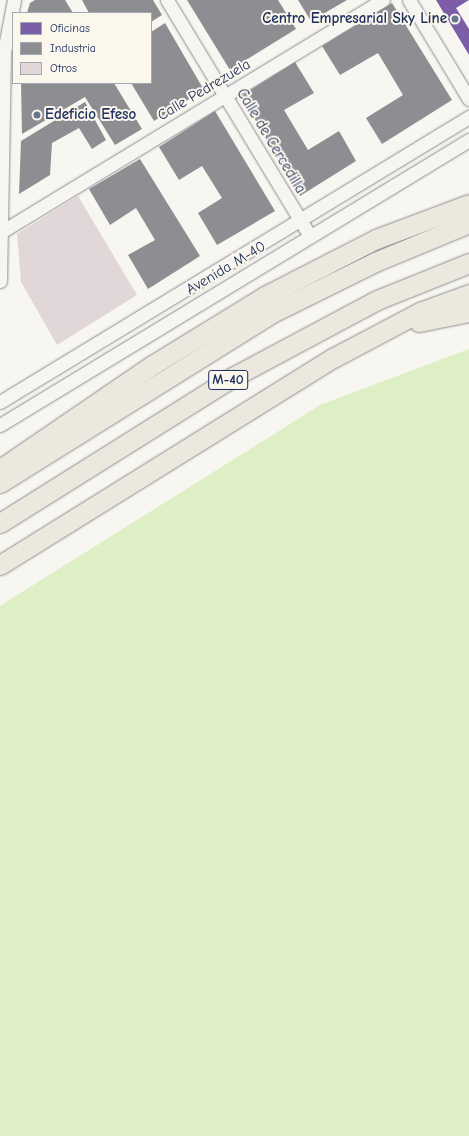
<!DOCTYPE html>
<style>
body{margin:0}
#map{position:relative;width:469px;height:1136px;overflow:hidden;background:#f8f6f0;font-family:"Comic Neue",sans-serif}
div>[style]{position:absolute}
.green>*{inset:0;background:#deefc5}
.offices>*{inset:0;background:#7b5ea7}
.industry>*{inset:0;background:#8d8d92}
.building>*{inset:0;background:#e1d7d8}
.roads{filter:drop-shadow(0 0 1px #8b8e94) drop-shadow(0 0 1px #8b8e94)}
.minor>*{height:13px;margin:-6.5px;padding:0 6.5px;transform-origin:6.5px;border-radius:6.5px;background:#f6f5f1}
.highway>*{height:19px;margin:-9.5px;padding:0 9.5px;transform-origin:9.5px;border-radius:9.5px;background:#ece8dd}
.dots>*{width:11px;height:11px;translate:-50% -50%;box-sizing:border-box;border:2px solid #fbf7ec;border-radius:50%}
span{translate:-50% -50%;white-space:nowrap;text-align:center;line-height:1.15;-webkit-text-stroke:4px #fbf7ec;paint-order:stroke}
.shield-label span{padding:1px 3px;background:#fbf7ec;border:1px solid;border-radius:3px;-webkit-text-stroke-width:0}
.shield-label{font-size:14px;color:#1b2f5e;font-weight:700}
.poi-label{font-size:15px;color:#1b2f5e;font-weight:700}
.right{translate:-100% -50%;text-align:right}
.left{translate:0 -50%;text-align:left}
.street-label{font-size:15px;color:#1b2f5e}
.legend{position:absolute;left:12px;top:12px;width:140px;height:72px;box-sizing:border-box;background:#fbf7ec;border:1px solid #a1a7b3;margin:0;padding:5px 7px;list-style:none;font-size:12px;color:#1b2f5e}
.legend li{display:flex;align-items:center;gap:8px;height:20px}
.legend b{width:20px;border:1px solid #a1a7b3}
</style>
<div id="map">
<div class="green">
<i style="clip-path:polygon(469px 349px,469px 1136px,0 1136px,0 606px,320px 405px)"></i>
</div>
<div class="offices">
<i style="clip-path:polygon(436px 0,469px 0,456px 8px,469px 29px,469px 55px)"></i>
</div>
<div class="industry">
<i style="clip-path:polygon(35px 0,65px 0,73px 13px,27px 13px,30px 3px)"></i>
<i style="clip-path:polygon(82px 0,153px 0,162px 15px,151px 22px,151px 13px,89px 13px)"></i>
<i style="clip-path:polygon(187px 0,278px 0,296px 29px,230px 70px)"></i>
<i style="clip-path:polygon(298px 0,347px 0,311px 21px)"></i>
<i style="clip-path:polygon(392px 3px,452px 100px,382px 144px,366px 118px,403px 95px,378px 53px,340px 75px,322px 46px)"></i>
<i style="clip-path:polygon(165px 23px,204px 90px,154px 121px,131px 83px,151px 83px,151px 32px)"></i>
<i style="clip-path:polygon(295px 62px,314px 93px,284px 110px,308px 150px,339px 131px,356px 161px,300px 196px,241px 96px)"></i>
<i style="clip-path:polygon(21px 83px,114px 83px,142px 129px,115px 145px,85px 97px,22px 134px)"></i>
<i style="clip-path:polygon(85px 102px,106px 140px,92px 149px,79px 128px,52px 143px,50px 175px,19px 194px,21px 141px)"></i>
<i style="clip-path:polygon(215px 111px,275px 211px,217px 245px,198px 213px,222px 198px,202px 166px,179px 180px,159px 147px)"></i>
<i style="clip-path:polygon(140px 159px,200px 256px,148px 289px,128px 255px,155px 240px,136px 208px,110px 225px,89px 189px)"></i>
</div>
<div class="building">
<i style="clip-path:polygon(78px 196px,137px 295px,57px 345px,21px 282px,17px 234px)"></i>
</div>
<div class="roads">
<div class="minor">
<i style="left:167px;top:0;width:276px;rotate:58.8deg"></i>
<i style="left:409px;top:0;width:116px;rotate:58.8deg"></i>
<i style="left:1px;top:232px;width:447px;rotate:-31.3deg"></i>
<i style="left:0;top:281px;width:229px;rotate:-89deg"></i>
<i style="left:4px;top:52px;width:53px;rotate:-79.1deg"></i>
<i style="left:0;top:402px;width:549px;rotate:-31.29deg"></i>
<i style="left:0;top:425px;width:549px;rotate:-31.29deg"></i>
</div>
<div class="highway">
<i style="left:419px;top:322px;width:51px;rotate:-11.3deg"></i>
<i style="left:0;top:469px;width:186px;rotate:-34.3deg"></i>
<i style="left:154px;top:364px;width:130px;rotate:-31.5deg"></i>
<i style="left:265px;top:296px;width:125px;rotate:-27.2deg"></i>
<i style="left:376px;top:239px;width:99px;rotate:-20.6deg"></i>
<i style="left:0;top:483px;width:321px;rotate:-32deg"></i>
<i style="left:272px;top:313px;width:115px;rotate:-26.3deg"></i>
<i style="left:375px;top:262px;width:102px;rotate:-22.5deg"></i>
<i style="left:0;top:523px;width:275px;rotate:-32.1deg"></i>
<i style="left:233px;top:377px;width:163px;rotate:-28.1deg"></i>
<i style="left:377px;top:300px;width:99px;rotate:-21.9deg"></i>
<i style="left:0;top:565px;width:392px;rotate:-31.9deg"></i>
<i style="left:333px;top:358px;width:98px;rotate:-27.9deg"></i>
<i style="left:420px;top:312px;width:52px;rotate:-20.2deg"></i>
</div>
</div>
<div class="dots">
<i style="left:455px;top:19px;background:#687591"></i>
<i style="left:37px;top:115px;background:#687591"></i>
</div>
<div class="shield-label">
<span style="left:228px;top:380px">M-40</span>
</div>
<div class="poi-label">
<span class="right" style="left:447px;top:19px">Centro Empresarial Sky Line</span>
<span class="left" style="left:45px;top:115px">Edeficio Efeso</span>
</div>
<div class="street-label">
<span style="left:204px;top:90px;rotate:-31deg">Calle Pedrezuela</span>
<span style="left:271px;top:141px;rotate:59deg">Calle de Cercedilla</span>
<span style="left:226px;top:268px;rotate:-31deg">Avenida M-40</span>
</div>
<ul class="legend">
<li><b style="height:11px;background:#7b5ea7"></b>Oficinas</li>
<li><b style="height:11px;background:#8d8d92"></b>Industria</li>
<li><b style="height:11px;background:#e1d7d8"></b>Otros</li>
</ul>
</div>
